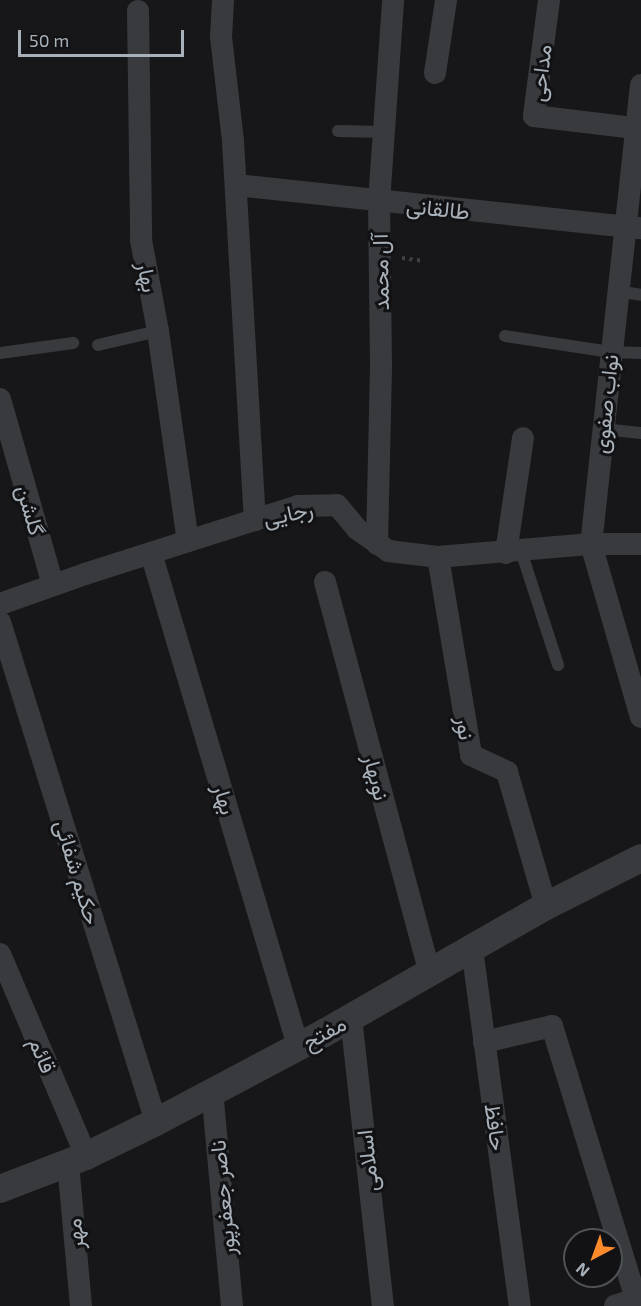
<!DOCTYPE html>
<meta charset="utf-8">
<style>
body{margin:0}
#map{position:relative;width:641px;height:1306px;overflow:hidden;background:#171719;font-family:"Exo 2",Vazirmatn,sans-serif}
div>[style]{position:absolute}
.path>*{height:4px;margin-top:-2px;transform-origin:0;background:repeating-linear-gradient(90deg,#3d4145 0 3px,transparent 0 7.5px)}
.service>*{height:12px;margin:-6px;padding:0 6px;transform-origin:6px;border-radius:6px;background:#383a3e}
.minor>*{height:22px;margin:-11px;padding:0 11px;transform-origin:11px;border-radius:11px;background:#383a3e}
.tertiary>*{height:28px;margin:-14px;padding:0 14px;transform-origin:14px;border-radius:14px;background:#383a3e}
span{translate:-50% -50%;white-space:nowrap;text-align:center;line-height:1.15;-webkit-text-stroke:6px #121214;paint-order:stroke}
.street-label{font-size:22px;color:#a8b1ba}
.north{position:absolute;left:563px;top:1228px;width:60px;height:60px;box-sizing:border-box;background:#121214;border:2px solid #4e5256;border-radius:50%;rotate:221deg;font-size:16px;font-weight:700;line-height:24px;text-align:center;color:#a8b1ba}
.north::after{content:'';display:block;margin:auto;width:21px;height:27px;background:#fd8a2b;clip-path:polygon(50% 0,100% 100%,50% 72%,0 100%)}
.scale{position:absolute;left:18px;top:30px;width:166px;height:27px;box-sizing:border-box;border:3px solid #a8b1ba;border-top:0;padding-left:8px;font-size:18px;line-height:21px;white-space:nowrap;color:#a8b1ba;-webkit-text-stroke:4px #121214;paint-order:stroke}
</style>
<div id="map">
<div class="path">
<i style="left:402px;top:258px;width:22px;rotate:8deg"></i>
</div>
<div class="service">
<i style="left:338px;top:131px;width:46px;rotate:1.2deg"></i>
<i style="left:617px;top:291px;width:24px;rotate:9deg"></i>
<i style="left:505px;top:336px;width:107px;rotate:8.6deg"></i>
<i style="left:611px;top:352px;width:30px;rotate:2deg"></i>
<i style="left:98px;top:345px;width:62px;rotate:-13.1deg"></i>
<i style="left:0;top:353px;width:74px;rotate:-7.8deg"></i>
<i style="left:603px;top:429px;width:38px;rotate:6deg"></i>
<i style="left:521px;top:551px;width:120px;rotate:72deg"></i>
</div>
<div class="minor">
<i style="left:223px;top:0;width:37px;rotate:93deg"></i>
<i style="left:221px;top:37px;width:105px;rotate:83.4deg"></i>
<i style="left:233px;top:141px;width:380px;rotate:86.7deg"></i>
<i style="left:549px;top:0;width:117px;rotate:97.4deg"></i>
<i style="left:534px;top:116px;width:102px;rotate:6.8deg"></i>
<i style="left:138px;top:11px;width:229px;rotate:89.2deg"></i>
<i style="left:141px;top:240px;width:93px;rotate:79.4deg"></i>
<i style="left:158px;top:331px;width:212px;rotate:81.9deg"></i>
<i style="left:435px;top:73px;width:74px;rotate:-81.4deg"></i>
<i style="left:641px;top:85px;width:462px;rotate:96.2deg"></i>
<i style="left:591px;top:544px;width:180px;rotate:73.9deg"></i>
<i style="left:236px;top:185px;width:407px;rotate:6.1deg"></i>
<i style="left:0;top:399px;width:193px;rotate:74.1deg"></i>
<i style="left:377px;top:544px;width:179px;rotate:-88.7deg"></i>
<i style="left:381px;top:365px;width:163px;rotate:-90.7deg"></i>
<i style="left:379px;top:202px;width:202px;rotate:-86deg"></i>
<i style="left:151px;top:553px;width:514px;rotate:73.4deg"></i>
<i style="left:506px;top:553px;width:116px;rotate:-81.6deg"></i>
<i style="left:438px;top:557px;width:201px;rotate:80.5deg"></i>
<i style="left:471px;top:755px;width:40px;rotate:25deg"></i>
<i style="left:507px;top:772px;width:140px;rotate:73.8deg"></i>
<i style="left:325px;top:582px;width:403px;rotate:75deg"></i>
<i style="left:0;top:604px;width:90px;rotate:-19.4deg"></i>
<i style="left:85px;top:574px;width:224px;rotate:-17.7deg"></i>
<i style="left:298px;top:506px;width:39px;rotate:-1deg"></i>
<i style="left:337px;top:505px;width:31px;rotate:50deg"></i>
<i style="left:357px;top:529px;width:38px;rotate:35deg"></i>
<i style="left:388px;top:551px;width:50px;rotate:6.8deg"></i>
<i style="left:438px;top:557px;width:154px;rotate:-4.9deg"></i>
<i style="left:591px;top:544px;width:50px"></i>
<i style="left:0;top:622px;width:524px;rotate:72.67deg"></i>
<i style="left:472px;top:948px;width:361px;rotate:82.4deg"></i>
<i style="left:0;top:954px;width:220px;rotate:66.9deg"></i>
<i style="left:351px;top:1017px;width:291px;rotate:83.7deg"></i>
<i style="left:484px;top:1042px;width:70px;rotate:-13.2deg"></i>
<i style="left:552px;top:1026px;width:286px;rotate:72.9deg"></i>
<i style="left:636px;top:1299px;width:22px;rotate:162deg"></i>
<i style="left:212px;top:1090px;width:217px;rotate:84.7deg"></i>
<i style="left:68px;top:1163px;width:144px;rotate:84.8deg"></i>
</div>
<div class="tertiary">
<i style="left:0;top:1189px;width:92px;rotate:-21deg"></i>
<i style="left:86px;top:1156px;width:78px;rotate:-25.9deg"></i>
<i style="left:156px;top:1122px;width:190px;rotate:-27.9deg"></i>
<i style="left:324px;top:1033px;width:256px;rotate:-29.8deg"></i>
<i style="left:546px;top:906px;width:106px;rotate:-26.8deg"></i>
</div>
<div class="street-label">
<span style="left:540px;top:73px;rotate:-83deg">مداحی</span>
<span style="left:438px;top:208px;rotate:6deg">طالقانی</span>
<span style="left:380px;top:272px;rotate:-91deg">آل محمد</span>
<span style="left:148px;top:277px;rotate:79deg">بهار</span>
<span style="left:605px;top:404px;rotate:-84deg">نواب صفوی</span>
<span style="left:31px;top:510px;rotate:74deg">گلشن</span>
<span style="left:288px;top:513px;rotate:-12deg">رجایی</span>
<span style="left:466px;top:728px;rotate:81deg">نور</span>
<span style="left:377px;top:777px;rotate:75deg">نوبهار</span>
<span style="left:225px;top:799px;rotate:73deg">بهار</span>
<span style="left:78px;top:872px;rotate:73deg">حکیم شفائی</span>
<span style="left:324px;top:1032px;rotate:-29deg">مفتح</span>
<span style="left:43px;top:1055px;rotate:67deg">قائم</span>
<span style="left:496px;top:1127px;rotate:82deg">حافظ</span>
<span style="left:367px;top:1161px;rotate:-96deg">اسلامی</span>
<span style="left:222px;top:1198px;rotate:-95deg">ناصر جعفرپور</span>
<span style="left:74px;top:1234px;rotate:-95deg">مهر</span>
</div>
<div class="north">N</div>
<div class="scale">50 m</div>
</div>
